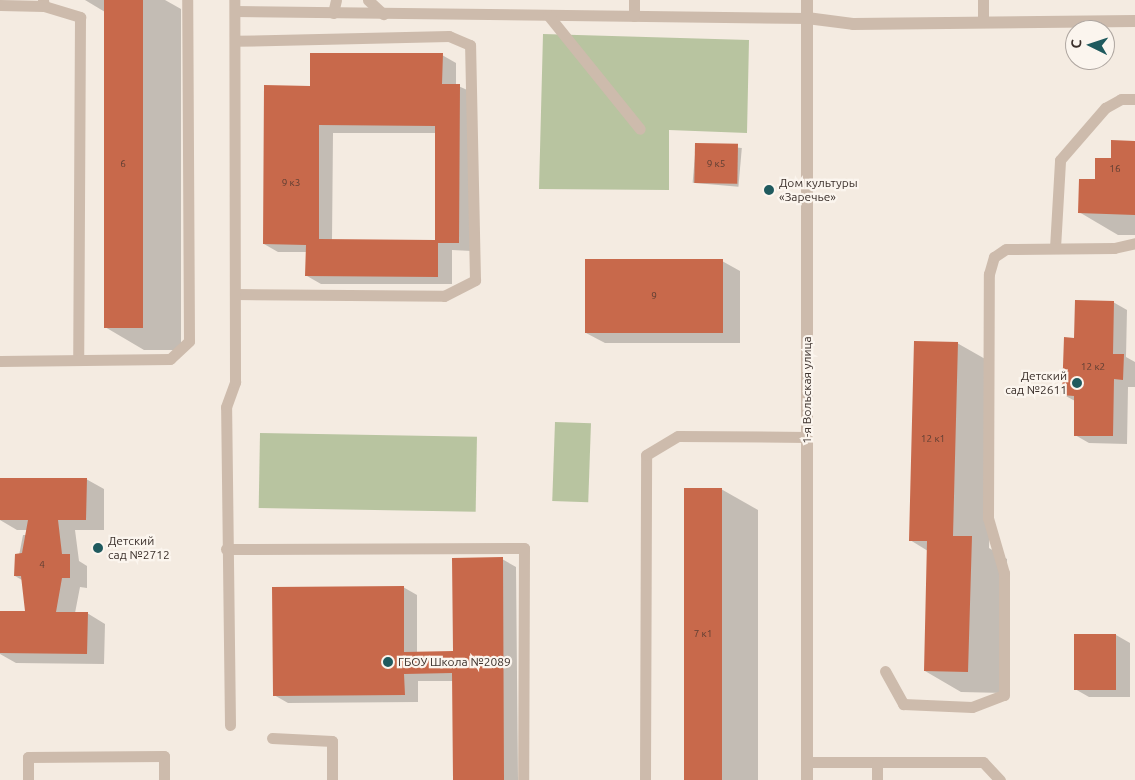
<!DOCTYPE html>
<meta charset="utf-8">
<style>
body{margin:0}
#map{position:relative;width:1135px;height:780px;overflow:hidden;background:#f4ebe1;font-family:Ubuntu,sans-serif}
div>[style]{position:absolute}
.green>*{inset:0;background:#b8c4a0;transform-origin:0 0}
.shadow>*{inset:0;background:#0003;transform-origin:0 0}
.building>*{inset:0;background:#c8694b;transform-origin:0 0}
.service>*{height:11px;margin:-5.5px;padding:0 5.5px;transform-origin:5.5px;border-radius:5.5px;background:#cdbbac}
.tertiary>*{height:12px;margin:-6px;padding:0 6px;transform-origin:6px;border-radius:6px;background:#cdbbac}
.dots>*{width:14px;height:14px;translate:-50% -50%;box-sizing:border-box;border:2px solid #fbf5ee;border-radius:50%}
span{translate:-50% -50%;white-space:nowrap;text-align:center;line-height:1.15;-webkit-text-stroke:4.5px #fbf5ee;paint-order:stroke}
.number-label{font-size:10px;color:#5e3e33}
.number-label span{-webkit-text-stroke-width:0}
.poi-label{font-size:12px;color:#3b302b}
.left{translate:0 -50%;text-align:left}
.right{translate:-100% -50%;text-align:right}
.street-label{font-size:12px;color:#3b302b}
.north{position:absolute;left:1065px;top:20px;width:50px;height:50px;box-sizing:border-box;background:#fbf5ee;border:1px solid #aea6a0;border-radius:50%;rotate:274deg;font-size:14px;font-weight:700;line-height:20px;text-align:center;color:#3b302b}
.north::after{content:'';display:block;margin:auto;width:18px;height:22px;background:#1f5a5e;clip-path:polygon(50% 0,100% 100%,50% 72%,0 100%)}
</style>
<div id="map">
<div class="green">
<i style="clip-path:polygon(543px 34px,749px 40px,747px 133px,669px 130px,669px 190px,539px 189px)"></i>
<i style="left:555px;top:422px;width:36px;height:79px;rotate:2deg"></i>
<i style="left:260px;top:433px;width:217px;height:75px;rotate:1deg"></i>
</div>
<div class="shadow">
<i style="clip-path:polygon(85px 0,165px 0,181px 9px,181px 350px,144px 350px,105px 327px,105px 12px)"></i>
<i style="clip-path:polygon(evenodd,442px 55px,456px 63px,456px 85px,474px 93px,472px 251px,452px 250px,452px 284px,321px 284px,307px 276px,307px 252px,278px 252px,264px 244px,311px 87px,442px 55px,333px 133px,436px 133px,436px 241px,332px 241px,333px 133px)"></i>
<i style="clip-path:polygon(1135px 142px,1135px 235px,1118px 235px,1079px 212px,1112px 160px)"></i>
<i style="left:696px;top:144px;width:46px;height:39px;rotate:5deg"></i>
<i style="clip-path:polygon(722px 261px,740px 271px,740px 343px,605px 343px,586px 333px)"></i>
<i style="clip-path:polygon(1113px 302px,1127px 310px,1126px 357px,1135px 362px,1135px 387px,1128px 387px,1127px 444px,1089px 443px,1075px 435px,1075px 401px,1064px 395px,1075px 339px)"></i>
<i style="clip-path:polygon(957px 343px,994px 364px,989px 548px,1007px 559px,1004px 693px,961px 692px,925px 671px,928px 551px,910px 540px)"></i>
<i style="clip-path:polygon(86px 479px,104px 489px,104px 530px,75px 530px,79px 561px,87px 566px,87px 588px,80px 587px,75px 613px,87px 613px,105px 624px,104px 664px,16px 663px,0 654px,0 613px,27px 612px,22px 580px,15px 576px,23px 535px,29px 535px,29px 530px,17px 530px,0 520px)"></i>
<i style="clip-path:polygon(721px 489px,758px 510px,758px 780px,686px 780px)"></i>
<i style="clip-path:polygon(502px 559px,516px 567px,518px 780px,455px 780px,454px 681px,418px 681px,418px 702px,288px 703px,274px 695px,403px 587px,417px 595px,417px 653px,454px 653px)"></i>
<i style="clip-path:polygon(1116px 635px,1130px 643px,1130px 697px,1089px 697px,1075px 689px)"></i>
</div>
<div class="building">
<i style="left:104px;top:0;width:39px;height:328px"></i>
<i style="clip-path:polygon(evenodd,310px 53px,443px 53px,442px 84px,460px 84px,459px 243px,438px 243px,438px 277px,305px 276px,306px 245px,263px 244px,264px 85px,310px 86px,310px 53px,319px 125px,435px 126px,435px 240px,319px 239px,319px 125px)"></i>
<i style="clip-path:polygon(1111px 140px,1135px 141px,1135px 215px,1078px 213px,1079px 179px,1095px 179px,1095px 158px,1111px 158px)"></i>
<i style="left:695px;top:143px;width:43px;height:40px;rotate:1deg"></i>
<i style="left:723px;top:259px;width:74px;height:138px;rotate:90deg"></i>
<i style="clip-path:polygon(1075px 300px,1114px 301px,1113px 354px,1124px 354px,1123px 380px,1114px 379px,1113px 436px,1074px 436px,1074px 396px,1062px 395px,1064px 337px,1074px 338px)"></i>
<i style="clip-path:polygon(914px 341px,958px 342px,953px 536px,972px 536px,968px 672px,924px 671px,927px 541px,909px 541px)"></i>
<i style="clip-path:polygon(0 478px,87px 478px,86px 520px,58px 520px,62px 554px,70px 554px,70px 578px,62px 578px,56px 612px,88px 612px,87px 654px,0 653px,0 611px,25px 611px,21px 576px,14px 576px,15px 554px,22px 553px,28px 520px,0 520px)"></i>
<i style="left:684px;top:488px;width:38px;height:292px"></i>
<i style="clip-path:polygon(503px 557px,504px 780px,453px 780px,452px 673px,404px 674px,405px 695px,273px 696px,272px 587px,404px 586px,404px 652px,453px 651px,452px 558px)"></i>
<i style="left:1074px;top:634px;width:42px;height:56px"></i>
</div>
<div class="service">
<i style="left:43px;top:0;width:6px;rotate:81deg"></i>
<i style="left:44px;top:6px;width:38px;rotate:17deg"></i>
<i style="left:80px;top:17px;width:343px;rotate:90.3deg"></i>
<i style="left:368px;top:0;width:21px;rotate:43deg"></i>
<i style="left:983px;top:0;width:21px;rotate:90deg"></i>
<i style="left:0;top:5px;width:44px;rotate:1.3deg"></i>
<i style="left:235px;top:11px;width:572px;rotate:0.7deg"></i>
<i style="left:333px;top:13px;width:13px;rotate:-77deg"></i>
<i style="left:548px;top:15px;width:146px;rotate:51.1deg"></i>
<i style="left:634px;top:16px;width:16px;rotate:-90deg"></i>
<i style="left:1055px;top:248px;width:88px;rotate:-86.7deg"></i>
<i style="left:1060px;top:160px;width:69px;rotate:-49.1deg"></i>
<i style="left:1105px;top:108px;width:18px;rotate:-29deg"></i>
<i style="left:1121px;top:99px;width:14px"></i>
<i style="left:235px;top:294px;width:209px;rotate:0.5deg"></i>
<i style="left:444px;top:296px;width:35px;rotate:-27deg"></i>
<i style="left:475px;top:280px;width:235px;rotate:-91.2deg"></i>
<i style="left:470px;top:45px;width:23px;rotate:-157deg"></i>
<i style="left:449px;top:36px;width:214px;rotate:178.7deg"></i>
<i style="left:0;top:361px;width:170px;rotate:-0.7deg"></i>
<i style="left:170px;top:359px;width:26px;rotate:-43deg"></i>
<i style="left:189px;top:341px;width:341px;rotate:-90.3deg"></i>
<i style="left:226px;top:549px;width:298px;rotate:-0.2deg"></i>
<i style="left:524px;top:548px;width:232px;rotate:90.2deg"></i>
<i style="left:885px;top:671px;width:38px;rotate:61deg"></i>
<i style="left:903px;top:704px;width:69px;rotate:2.5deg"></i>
<i style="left:972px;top:707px;width:34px;rotate:-21deg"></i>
<i style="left:1004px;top:695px;width:122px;rotate:-90deg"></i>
<i style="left:1004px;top:573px;width:57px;rotate:-106.2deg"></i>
<i style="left:988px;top:518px;width:244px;rotate:-89.8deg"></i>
<i style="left:989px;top:274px;width:18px;rotate:-74deg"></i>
<i style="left:994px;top:257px;width:14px;rotate:-34deg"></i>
<i style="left:1006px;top:249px;width:108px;rotate:-0.5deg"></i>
<i style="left:1114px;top:248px;width:22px;rotate:-13deg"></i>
<i style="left:230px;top:725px;width:318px;rotate:-90.7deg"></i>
<i style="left:226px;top:407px;width:27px;rotate:-70deg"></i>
<i style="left:235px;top:382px;width:382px;rotate:-90.1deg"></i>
<i style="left:272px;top:738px;width:60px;rotate:2.9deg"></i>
<i style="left:332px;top:741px;width:39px;rotate:90deg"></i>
<i style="left:807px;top:762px;width:176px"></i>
<i style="left:983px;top:762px;width:25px;rotate:47deg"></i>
<i style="left:877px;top:762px;width:18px;rotate:90deg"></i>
<i style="left:28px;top:780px;width:23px;rotate:-90deg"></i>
<i style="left:28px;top:757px;width:136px;rotate:-0.4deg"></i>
<i style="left:164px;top:756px;width:24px;rotate:90deg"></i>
<i style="left:645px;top:780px;width:325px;rotate:-89.8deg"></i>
<i style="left:646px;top:455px;width:37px;rotate:-31deg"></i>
<i style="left:678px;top:436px;width:129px;rotate:0.4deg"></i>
</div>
<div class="tertiary">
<i style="left:807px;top:0;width:780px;rotate:90deg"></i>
<i style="left:807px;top:18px;width:46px;rotate:7.4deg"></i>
<i style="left:853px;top:24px;width:282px;rotate:-0.6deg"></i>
</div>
<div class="dots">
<i style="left:769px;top:190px;background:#1f5a5e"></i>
<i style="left:1077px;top:383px;background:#1f5a5e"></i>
<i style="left:98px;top:548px;background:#1f5a5e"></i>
<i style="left:388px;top:662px;background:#1f5a5e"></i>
</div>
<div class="number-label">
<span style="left:123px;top:164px">6</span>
<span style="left:716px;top:164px">9 к5</span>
<span style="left:1115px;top:169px">16</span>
<span style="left:291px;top:183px">9 к3</span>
<span style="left:654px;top:296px">9</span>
<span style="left:1093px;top:367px">12 к2</span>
<span style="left:933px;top:439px">12 к1</span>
<span style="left:42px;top:565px">4</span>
<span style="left:703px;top:634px">7 к1</span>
</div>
<div class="poi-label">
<span class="left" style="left:779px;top:190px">Дом культуры<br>«Заречье»</span>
<span class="right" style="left:1067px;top:383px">Детский<br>сад №2611</span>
<span class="left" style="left:108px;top:548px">Детский<br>сад №2712</span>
<span class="left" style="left:398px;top:662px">ГБОУ Школа №2089</span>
</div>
<div class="street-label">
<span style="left:807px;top:390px;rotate:-90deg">1-я Вольская улица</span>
</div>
<div class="north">С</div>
</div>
